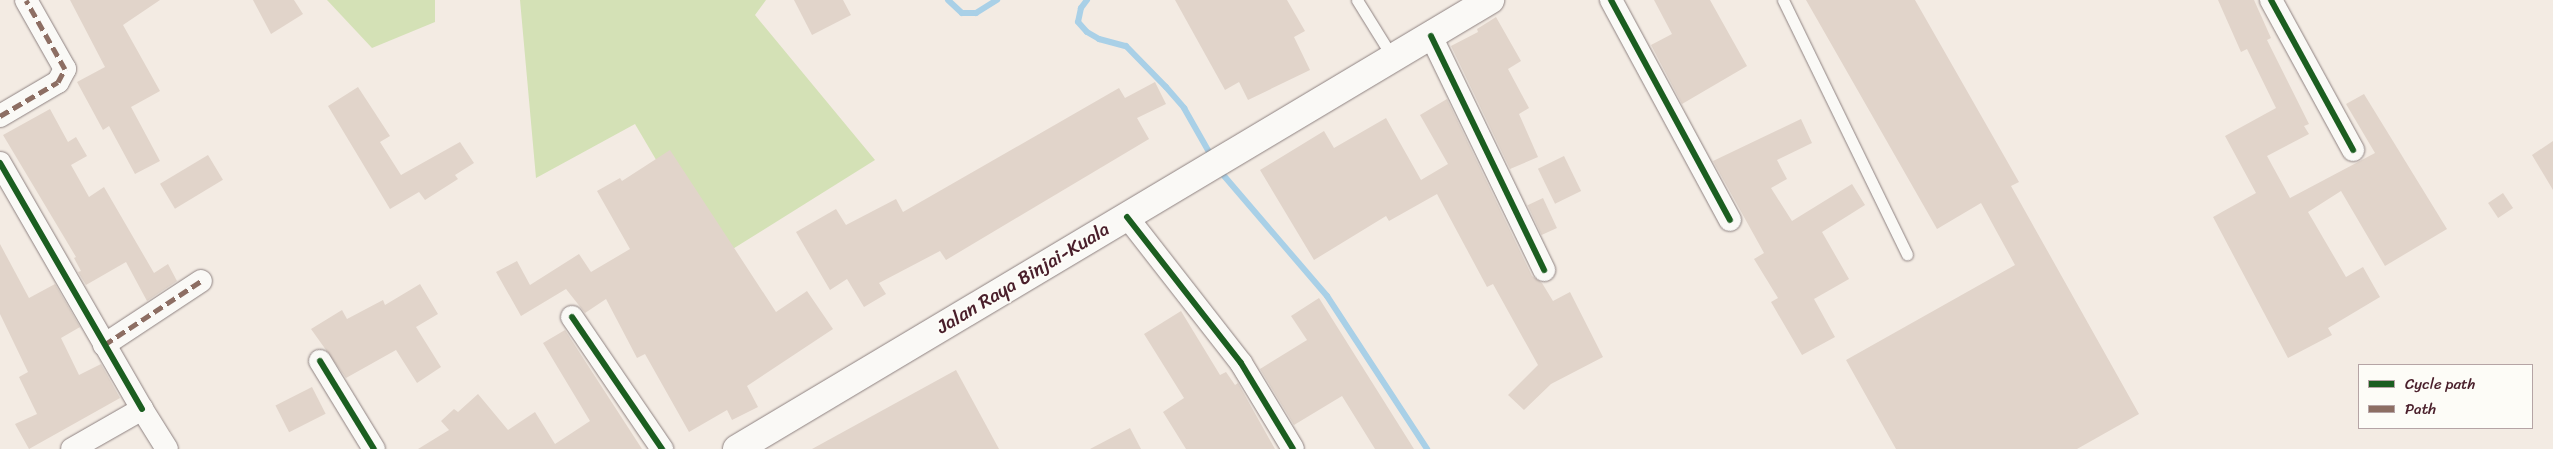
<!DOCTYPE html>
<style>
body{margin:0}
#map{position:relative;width:2553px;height:449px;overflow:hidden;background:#f3ebe3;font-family:Sriracha,sans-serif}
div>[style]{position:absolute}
.green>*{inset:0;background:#d4e1b6}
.stream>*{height:6px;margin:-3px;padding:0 3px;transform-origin:3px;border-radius:3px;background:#a9d0e7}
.building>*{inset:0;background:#e1d4ca;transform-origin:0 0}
.roads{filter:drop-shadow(0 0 1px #8e8281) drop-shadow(0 0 1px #8e8281)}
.lane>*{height:11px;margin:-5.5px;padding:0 5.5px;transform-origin:5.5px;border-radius:5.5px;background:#faf9f6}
.street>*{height:22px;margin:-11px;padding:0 11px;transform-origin:11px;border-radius:11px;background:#faf9f6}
.secondary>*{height:28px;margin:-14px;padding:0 14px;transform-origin:14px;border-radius:14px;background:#faf9f6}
.quiet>*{height:5px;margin-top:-2.5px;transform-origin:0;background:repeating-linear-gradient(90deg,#8d6e63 0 10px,transparent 0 15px)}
.cycleway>*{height:6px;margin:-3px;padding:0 3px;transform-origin:3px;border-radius:3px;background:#1b5e20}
span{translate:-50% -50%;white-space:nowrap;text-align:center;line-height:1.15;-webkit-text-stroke:4px #fdfcf7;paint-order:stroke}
.street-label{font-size:19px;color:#4a1f2b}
.legend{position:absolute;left:2358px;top:364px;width:175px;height:65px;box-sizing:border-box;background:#fdfcf7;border:1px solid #b5a4a5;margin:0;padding:6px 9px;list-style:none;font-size:15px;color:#4a1f2b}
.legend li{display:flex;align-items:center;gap:10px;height:25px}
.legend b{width:25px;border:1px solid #b5a4a5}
</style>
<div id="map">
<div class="green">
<i style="clip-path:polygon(327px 0,435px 0,435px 22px,372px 48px)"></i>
<i style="clip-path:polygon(520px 0,766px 0,755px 15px,875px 160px,715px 260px,635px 124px,536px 178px)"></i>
</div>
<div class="stream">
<i style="left:948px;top:0;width:19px;rotate:43deg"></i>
<i style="left:962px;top:13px;width:14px"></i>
<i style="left:976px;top:13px;width:25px;rotate:-32deg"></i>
<i style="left:1087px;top:0;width:10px;rotate:127deg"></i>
<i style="left:1081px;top:8px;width:14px;rotate:102deg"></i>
<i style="left:1078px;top:22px;width:13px;rotate:48deg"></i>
<i style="left:1087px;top:32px;width:14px;rotate:30deg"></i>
<i style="left:1099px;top:39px;width:28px;rotate:15deg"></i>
<i style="left:1126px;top:46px;width:57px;rotate:45.7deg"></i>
<i style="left:1166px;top:87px;width:28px;rotate:49deg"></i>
<i style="left:1184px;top:108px;width:59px;rotate:60.4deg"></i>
<i style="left:1219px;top:170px;width:166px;rotate:49.4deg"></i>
<i style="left:1327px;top:296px;width:183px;rotate:56.8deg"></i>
</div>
<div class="building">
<i style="clip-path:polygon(70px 0,160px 0,123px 25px,160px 91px,131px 107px,160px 161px,135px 174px,109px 126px,103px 130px,77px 82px,105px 67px)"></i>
<i style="clip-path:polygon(253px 0,294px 0,303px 14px,271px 34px)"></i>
<i style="clip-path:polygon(794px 0,843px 0,851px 15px,812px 35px)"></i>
<i style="clip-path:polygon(1175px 0,1287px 0,1305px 31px,1294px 37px,1310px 70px,1248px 100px,1239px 82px,1225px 90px)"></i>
<i style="clip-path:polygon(1654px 0,1710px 0,1747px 66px,1682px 104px,1651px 45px,1672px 34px)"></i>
<i style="clip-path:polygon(1806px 0,1915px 0,2019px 182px,2011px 186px,2139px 414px,2077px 449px,1896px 449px,1846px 360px,2015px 265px,1981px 203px,1937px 229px)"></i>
<i style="clip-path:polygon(2218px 0,2254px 0,2271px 38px,2267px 40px,2309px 124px,2304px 126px,2309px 134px,2267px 156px,2290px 198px,2375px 153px,2346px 104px,2364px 94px,2447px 229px,2385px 266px,2341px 191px,2308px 212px,2346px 277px,2363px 267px,2380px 297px,2328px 328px,2332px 335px,2288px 358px,2213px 217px,2256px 193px,2225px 136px,2276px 108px,2247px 49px,2241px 52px)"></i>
<i style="clip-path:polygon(1496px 17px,1521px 61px,1508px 69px,1529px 108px,1519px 114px,1538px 157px,1510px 169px,1451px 46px,1478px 32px,1477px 29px)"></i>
<i style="clip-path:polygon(1155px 82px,1166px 104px,1137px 118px,1149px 139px,946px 260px,940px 251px,879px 283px,886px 294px,864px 307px,847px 279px,830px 290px,796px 232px,836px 209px,846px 225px,896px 199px,903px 212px,1119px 88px,1125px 98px)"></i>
<i style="clip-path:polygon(358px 87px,390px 136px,380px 142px,401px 175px,460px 142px,474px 163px,455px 175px,458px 179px,425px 200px,419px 192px,390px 209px,328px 106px)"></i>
<i style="clip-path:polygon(1447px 99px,1532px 276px,1542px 283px,1553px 301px,1570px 292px,1603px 357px,1551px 384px,1524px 410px,1508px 395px,1538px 365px,1493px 284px,1487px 287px,1437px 194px,1389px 221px,1386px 216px,1314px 260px,1260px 170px,1324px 131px,1334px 148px,1386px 118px,1421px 180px,1448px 164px,1420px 115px)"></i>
<i style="clip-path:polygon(50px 109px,68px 142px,76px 137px,87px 156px,71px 165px,89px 197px,104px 187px,154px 273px,168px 264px,177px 281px,147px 301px,126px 262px,86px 285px,78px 272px,81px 271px,74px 258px,76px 257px,3px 135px)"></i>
<i style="clip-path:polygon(1801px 119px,1812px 143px,1777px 160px,1787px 179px,1771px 188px,1792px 221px,1852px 184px,1865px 205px,1822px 232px,1849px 279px,1814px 299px,1835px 337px,1802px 355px,1771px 302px,1778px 298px,1754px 259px,1764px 253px,1713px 161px)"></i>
<i style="clip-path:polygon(2553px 141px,2553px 190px,2532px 155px)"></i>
<i style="clip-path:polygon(670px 150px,776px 312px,807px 291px,833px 329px,747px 386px,758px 407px,732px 420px,727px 410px,689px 432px,645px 354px,637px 358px,606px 299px,585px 313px,566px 289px,521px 316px,496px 272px,517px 261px,530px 285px,579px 254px,591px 272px,630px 249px,597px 191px,620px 178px,622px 181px)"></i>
<i style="left:208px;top:155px;width:29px;height:56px;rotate:59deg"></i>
<i style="left:1564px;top:156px;width:39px;height:29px;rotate:64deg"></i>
<i style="left:2503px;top:193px;width:18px;height:18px;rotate:56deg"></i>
<i style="left:1543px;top:198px;width:33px;height:17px;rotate:65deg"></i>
<i style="clip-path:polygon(0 244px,29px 298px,55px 284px,80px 327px,61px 338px,79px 375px,101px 364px,120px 398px,29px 449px,15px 424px,37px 414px,19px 377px,28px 372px,0 314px)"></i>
<i style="clip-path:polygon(420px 284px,438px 314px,416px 327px,441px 367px,417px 383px,396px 350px,346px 378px,311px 329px,342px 310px,347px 319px,383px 300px,385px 305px)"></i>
<i style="clip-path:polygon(1319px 298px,1414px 449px,1375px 449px,1342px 396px,1294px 425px,1260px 369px,1307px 340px,1291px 316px)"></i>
<i style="clip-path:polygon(1181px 311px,1220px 375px,1226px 372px,1235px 385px,1238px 383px,1275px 449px,1186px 449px,1163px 412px,1184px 398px,1144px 334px)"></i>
<i style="clip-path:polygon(565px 330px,642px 449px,418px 449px,449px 430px,441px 421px,454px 409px,458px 412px,478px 394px,508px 430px,535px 412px,555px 444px,590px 421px,543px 343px)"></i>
<i style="clip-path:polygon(956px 370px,999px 449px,812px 449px)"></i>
<i style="left:312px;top:387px;width:30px;height:41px;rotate:63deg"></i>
<i style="clip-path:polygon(1130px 428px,1141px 449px,1090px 449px)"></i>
</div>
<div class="roads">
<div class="lane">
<i style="left:1357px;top:0;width:68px;rotate:58.2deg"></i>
<i style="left:1783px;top:0;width:283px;rotate:64deg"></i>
</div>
<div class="street">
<i style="left:1611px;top:0;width:250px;rotate:61.6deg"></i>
<i style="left:2271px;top:0;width:171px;rotate:61.3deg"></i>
<i style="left:1431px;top:36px;width:260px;rotate:64.2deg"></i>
<i style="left:0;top:116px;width:67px;rotate:-30.4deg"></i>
<i style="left:58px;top:82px;width:15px;rotate:-62deg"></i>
<i style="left:65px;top:69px;width:79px;rotate:-119.5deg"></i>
<i style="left:0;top:163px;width:284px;rotate:60deg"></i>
<i style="left:1127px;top:217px;width:185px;rotate:52deg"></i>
<i style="left:1241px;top:363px;width:100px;rotate:58.8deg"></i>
<i style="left:572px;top:317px;width:160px;rotate:55.7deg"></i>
<i style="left:104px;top:345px;width:116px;rotate:-33.4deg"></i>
<i style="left:320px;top:361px;width:103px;rotate:58.5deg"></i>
<i style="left:72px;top:449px;width:81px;rotate:-29.7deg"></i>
<i style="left:142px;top:409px;width:47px;rotate:58deg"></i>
</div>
<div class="secondary">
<i style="left:737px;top:449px;width:877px;rotate:-30.81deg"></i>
</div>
</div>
<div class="quiet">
<i style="left:0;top:116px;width:67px;rotate:-30.4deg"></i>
<i style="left:58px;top:82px;width:15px;rotate:-62deg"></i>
<i style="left:65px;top:69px;width:79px;rotate:-119.5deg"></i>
<i style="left:104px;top:345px;width:116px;rotate:-33.4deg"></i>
</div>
<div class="cycleway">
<i style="left:1611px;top:0;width:250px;rotate:61.6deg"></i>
<i style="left:2271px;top:0;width:171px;rotate:61.3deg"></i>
<i style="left:1431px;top:36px;width:260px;rotate:64.2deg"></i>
<i style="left:0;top:163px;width:284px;rotate:60deg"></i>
<i style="left:1127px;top:217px;width:185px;rotate:52deg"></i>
<i style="left:1241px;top:363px;width:100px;rotate:58.8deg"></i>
<i style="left:572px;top:317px;width:160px;rotate:55.7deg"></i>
<i style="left:320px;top:361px;width:103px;rotate:58.5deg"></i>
</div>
<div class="street-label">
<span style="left:1023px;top:278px;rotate:-31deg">Jalan Raya Binjai-Kuala</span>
</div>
<ul class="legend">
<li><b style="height:6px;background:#1b5e20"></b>Cycle path</li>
<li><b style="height:6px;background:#8d6e63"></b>Path</li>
</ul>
</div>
